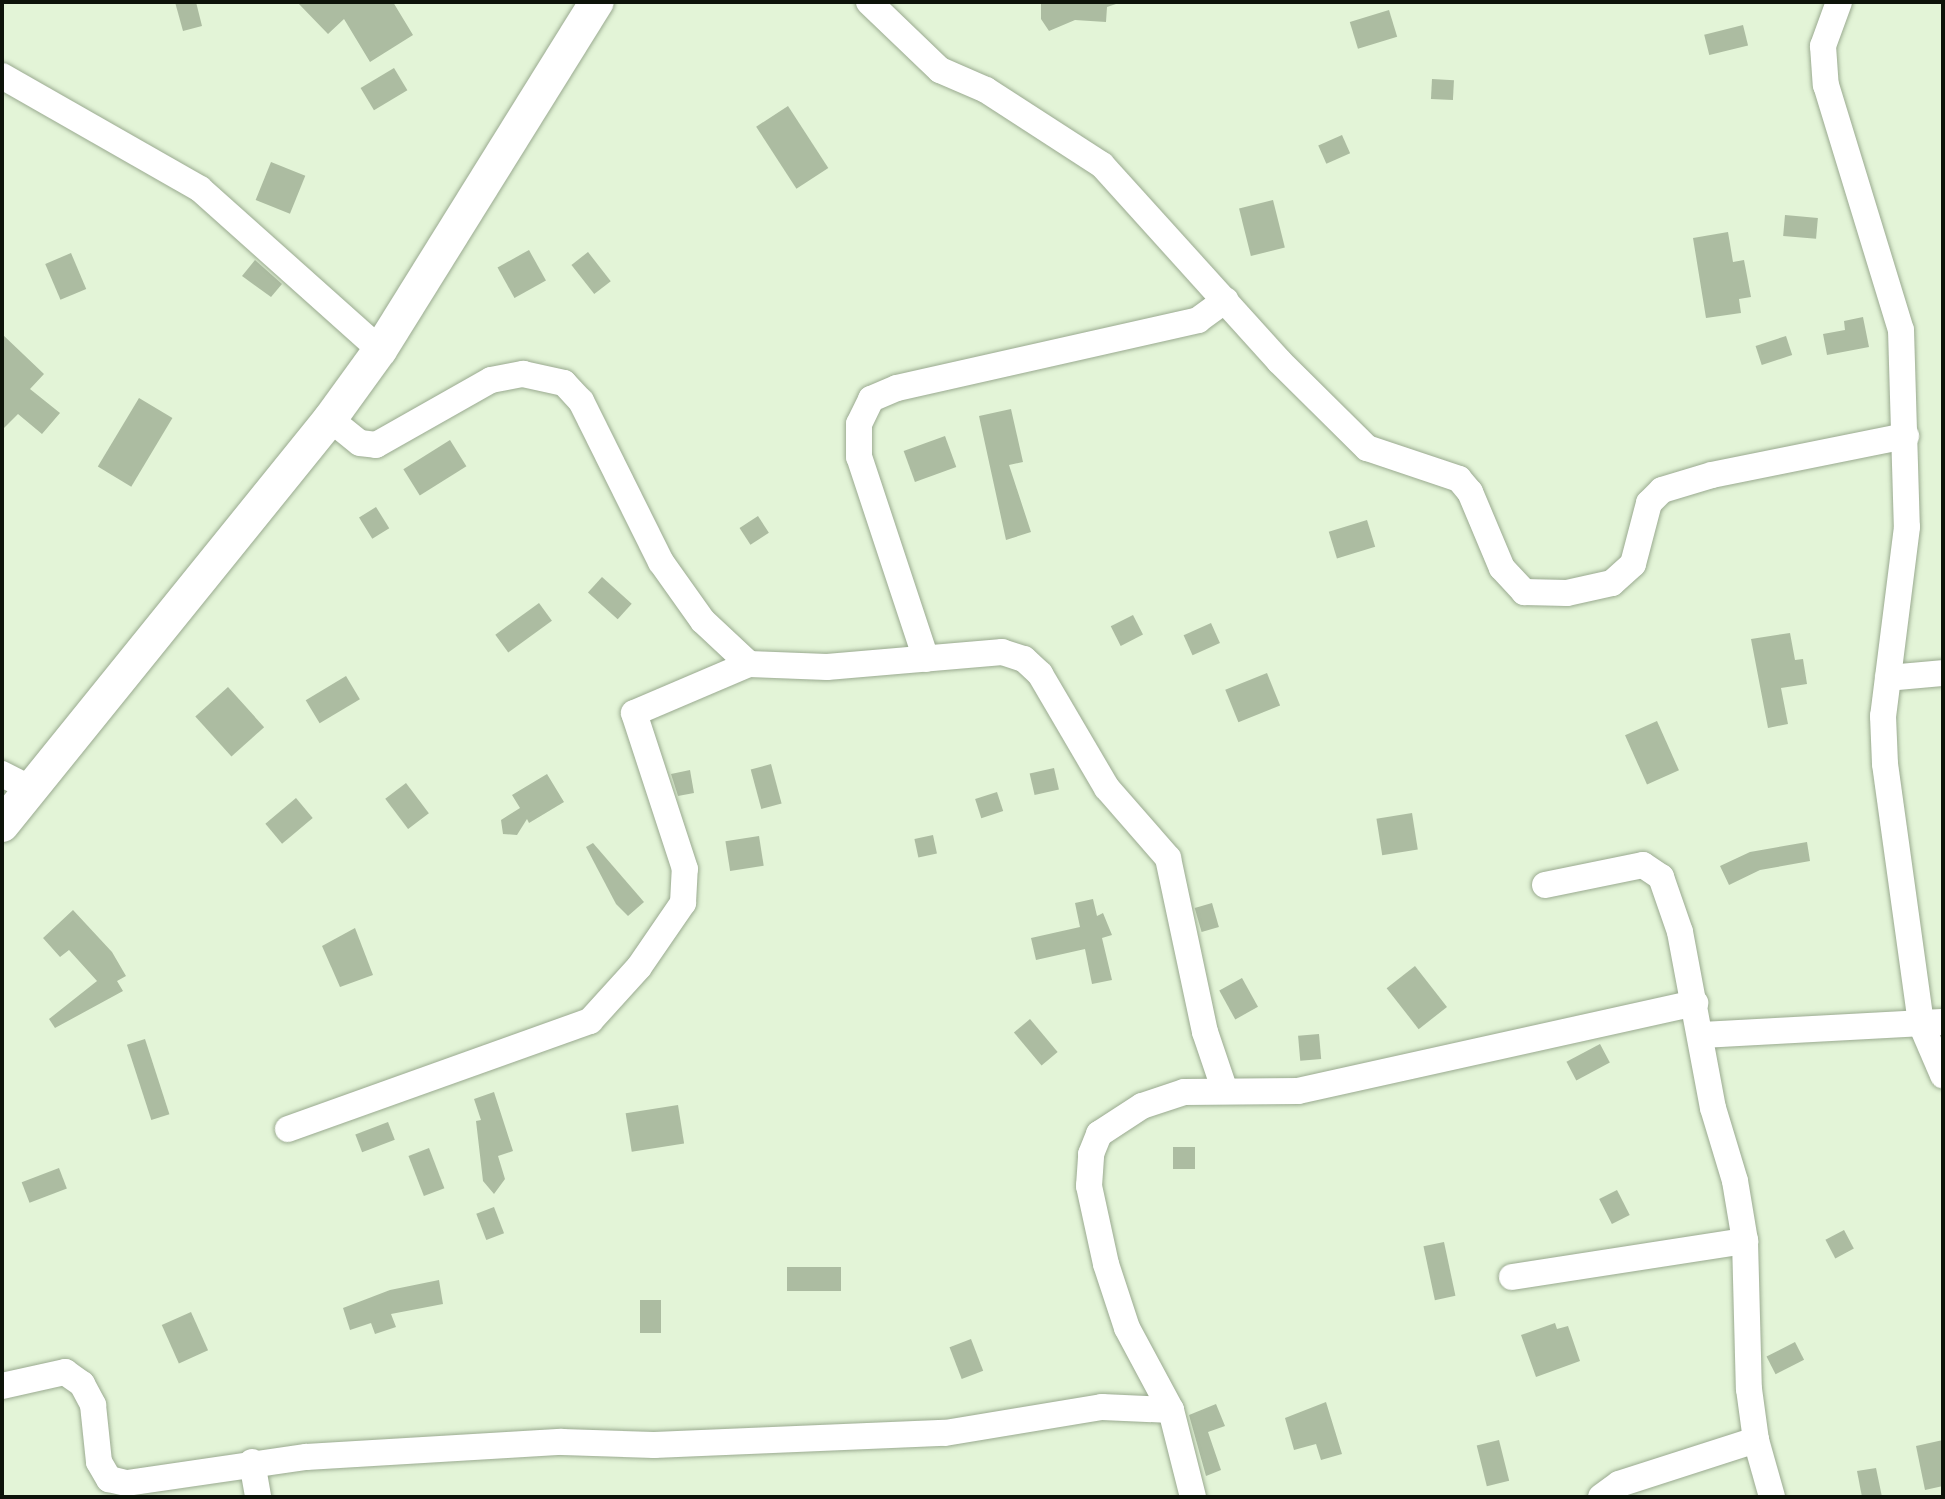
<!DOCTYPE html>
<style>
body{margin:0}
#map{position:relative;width:1945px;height:1499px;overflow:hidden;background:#e3f4d7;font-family:Montserrat,sans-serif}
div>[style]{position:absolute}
.building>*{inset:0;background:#acbca1;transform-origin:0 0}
.roads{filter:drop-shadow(0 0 2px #9aaa90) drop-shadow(0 0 2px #9aaa90)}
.minor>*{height:26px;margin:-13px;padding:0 13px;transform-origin:13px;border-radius:13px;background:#fff}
.tertiary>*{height:34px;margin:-17px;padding:0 17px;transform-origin:17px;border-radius:17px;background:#fff}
span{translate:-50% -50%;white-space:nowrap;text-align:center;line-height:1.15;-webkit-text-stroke:6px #e3f4d7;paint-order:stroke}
.frame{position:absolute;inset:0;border:4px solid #0d1309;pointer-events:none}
</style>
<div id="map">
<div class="building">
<i style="clip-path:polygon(175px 2px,196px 2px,202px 26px,183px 31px)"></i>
<i style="clip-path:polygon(297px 2px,393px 2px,413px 35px,370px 62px,344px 19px,328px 34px)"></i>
<i style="clip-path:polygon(1041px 2px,1118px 2px,1119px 3px,1107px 7px,1106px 22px,1075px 20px,1049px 31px,1041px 19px)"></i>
<i style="left:1389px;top:10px;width:28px;height:41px;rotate:73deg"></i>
<i style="left:1743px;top:25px;width:21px;height:40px;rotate:76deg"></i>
<i style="left:394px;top:68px;width:26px;height:39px;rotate:59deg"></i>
<i style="left:1432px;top:79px;width:22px;height:20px;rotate:3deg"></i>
<i style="left:788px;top:106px;width:74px;height:38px;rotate:57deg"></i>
<i style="left:1342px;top:135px;width:20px;height:26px;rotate:66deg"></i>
<i style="left:271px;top:162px;width:37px;height:41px;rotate:22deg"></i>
<i style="left:1273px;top:200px;width:49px;height:35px;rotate:76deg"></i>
<i style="left:1785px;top:215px;width:33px;height:21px;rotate:5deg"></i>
<i style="clip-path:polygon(1728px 232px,1733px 262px,1744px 260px,1751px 297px,1739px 299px,1741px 313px,1706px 318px,1693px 238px)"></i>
<i style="left:529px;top:250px;width:35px;height:36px;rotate:61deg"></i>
<i style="left:588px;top:252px;width:37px;height:21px;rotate:52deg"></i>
<i style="left:71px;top:253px;width:39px;height:28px;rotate:67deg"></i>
<i style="clip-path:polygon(255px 260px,282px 284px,271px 297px,242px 276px)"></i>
<i style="clip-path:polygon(1863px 317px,1869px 347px,1827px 355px,1823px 334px,1845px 330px,1844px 321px)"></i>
<i style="clip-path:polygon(2px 334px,44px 374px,30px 389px,60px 413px,42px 434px,18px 414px,2px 430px)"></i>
<i style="left:1786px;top:336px;width:20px;height:32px;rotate:72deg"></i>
<i style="left:139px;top:398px;width:39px;height:80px;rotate:31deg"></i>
<i style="clip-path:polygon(1011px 409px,1023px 462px,1009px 465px,1031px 532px,1006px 540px,979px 416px)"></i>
<i style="left:945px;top:436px;width:33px;height:44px;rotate:70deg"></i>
<i style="left:450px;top:440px;width:31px;height:55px;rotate:58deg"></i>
<i style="left:376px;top:507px;width:25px;height:20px;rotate:58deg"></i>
<i style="left:758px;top:516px;width:20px;height:22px;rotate:57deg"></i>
<i style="left:1367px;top:520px;width:28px;height:40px;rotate:73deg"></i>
<i style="left:602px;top:577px;width:40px;height:21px;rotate:42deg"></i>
<i style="left:539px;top:603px;width:22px;height:54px;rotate:54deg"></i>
<i style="left:1133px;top:615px;width:22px;height:25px;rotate:63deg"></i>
<i style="left:1211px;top:623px;width:22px;height:30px;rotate:66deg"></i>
<i style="clip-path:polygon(1790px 633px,1795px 660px,1803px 659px,1807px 684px,1781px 688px,1788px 724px,1768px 728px,1751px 639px)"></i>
<i style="left:1267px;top:673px;width:35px;height:45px;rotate:68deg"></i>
<i style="left:346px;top:676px;width:27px;height:47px;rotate:59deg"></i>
<i style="left:228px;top:687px;width:54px;height:44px;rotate:48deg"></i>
<i style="left:1657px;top:721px;width:54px;height:35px;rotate:66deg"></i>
<i style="left:771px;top:764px;width:41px;height:21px;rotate:75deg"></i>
<i style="left:1054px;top:768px;width:22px;height:25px;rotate:77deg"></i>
<i style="clip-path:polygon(690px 770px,694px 793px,678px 796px,671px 774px)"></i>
<i style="clip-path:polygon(547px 774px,564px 802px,529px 823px,527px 819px,517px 835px,503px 834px,501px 820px,520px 808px,512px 795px)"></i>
<i style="left:406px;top:783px;width:38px;height:26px;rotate:53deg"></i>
<i style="left:997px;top:792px;width:20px;height:23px;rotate:72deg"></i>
<i style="left:296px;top:798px;width:26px;height:40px;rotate:50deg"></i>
<i style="left:1412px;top:813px;width:37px;height:36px;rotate:81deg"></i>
<i style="left:933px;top:835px;width:19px;height:19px;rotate:78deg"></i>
<i style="left:759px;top:836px;width:30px;height:34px;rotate:81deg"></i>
<i style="clip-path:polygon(1807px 842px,1810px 861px,1760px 870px,1729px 885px,1720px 866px,1750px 852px)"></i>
<i style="clip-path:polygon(593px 843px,644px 902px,628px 916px,616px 904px,586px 847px)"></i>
<i style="clip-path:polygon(1093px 899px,1097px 916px,1103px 913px,1112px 935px,1102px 938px,1112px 980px,1092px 984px,1085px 949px,1036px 960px,1031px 938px,1080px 927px,1075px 903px)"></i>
<i style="left:1212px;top:903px;width:25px;height:18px;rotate:74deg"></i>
<i style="clip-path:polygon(73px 910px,112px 952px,126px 976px,117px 981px,123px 991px,55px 1028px,49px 1019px,97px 981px,69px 950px,60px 957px,43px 938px)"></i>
<i style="clip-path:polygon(355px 928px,373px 975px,340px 987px,322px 946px)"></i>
<i style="left:1415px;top:966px;width:52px;height:36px;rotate:52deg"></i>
<i style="left:1242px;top:978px;width:33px;height:26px;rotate:61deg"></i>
<i style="left:1030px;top:1019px;width:43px;height:21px;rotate:50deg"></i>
<i style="left:1319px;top:1034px;width:25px;height:21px;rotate:85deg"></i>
<i style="left:145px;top:1039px;width:79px;height:19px;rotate:72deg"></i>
<i style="left:1600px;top:1044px;width:21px;height:38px;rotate:62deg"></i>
<i style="clip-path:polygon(494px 1092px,513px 1151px,498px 1156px,505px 1179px,494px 1194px,483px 1181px,476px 1121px,481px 1120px,474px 1099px)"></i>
<i style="left:678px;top:1105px;width:39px;height:53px;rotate:81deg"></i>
<i style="left:388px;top:1122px;width:19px;height:35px;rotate:69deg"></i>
<i style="left:1195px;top:1147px;width:22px;height:22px;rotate:90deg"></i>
<i style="left:429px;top:1148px;width:43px;height:22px;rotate:69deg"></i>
<i style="left:59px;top:1168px;width:22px;height:40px;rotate:69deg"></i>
<i style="left:1617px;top:1190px;width:28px;height:20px;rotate:63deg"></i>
<i style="left:494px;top:1207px;width:28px;height:19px;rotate:69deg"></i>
<i style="left:1844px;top:1230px;width:21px;height:21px;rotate:62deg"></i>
<i style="left:1444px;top:1242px;width:55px;height:21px;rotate:78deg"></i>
<i style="left:787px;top:1267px;width:54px;height:24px"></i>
<i style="clip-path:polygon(439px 1280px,443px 1304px,391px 1314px,396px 1327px,375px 1334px,371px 1323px,350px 1330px,343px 1308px,390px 1290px)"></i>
<i style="left:640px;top:1300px;width:21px;height:33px"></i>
<i style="left:191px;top:1312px;width:42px;height:32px;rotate:66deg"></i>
<i style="clip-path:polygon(1555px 1323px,1557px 1329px,1568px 1326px,1580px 1361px,1536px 1377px,1521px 1335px)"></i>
<i style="left:971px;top:1339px;width:34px;height:23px;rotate:69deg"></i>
<i style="left:1795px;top:1342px;width:20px;height:32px;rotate:63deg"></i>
<i style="clip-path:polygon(1326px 1402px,1342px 1454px,1321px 1460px,1316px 1444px,1294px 1450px,1285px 1418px)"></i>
<i style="clip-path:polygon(1216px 1404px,1225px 1426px,1208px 1432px,1221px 1470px,1206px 1476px,1189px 1415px)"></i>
<i style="left:1499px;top:1440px;width:42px;height:23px;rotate:76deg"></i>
<i style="clip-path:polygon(1943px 1440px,1943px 1486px,1925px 1490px,1916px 1446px)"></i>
<i style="clip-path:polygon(1876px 1468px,1882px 1497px,1862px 1497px,1857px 1471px)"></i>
</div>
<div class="roads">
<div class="minor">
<i style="left:869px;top:2px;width:98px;rotate:43.8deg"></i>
<i style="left:940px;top:70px;width:50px;rotate:23.5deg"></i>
<i style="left:986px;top:90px;width:138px;rotate:32.9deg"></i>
<i style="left:1102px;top:165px;width:264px;rotate:47.9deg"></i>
<i style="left:1279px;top:361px;width:124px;rotate:44.7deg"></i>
<i style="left:1367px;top:448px;width:97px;rotate:18.6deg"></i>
<i style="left:1459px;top:479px;width:17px;rotate:50deg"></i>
<i style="left:1470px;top:492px;width:82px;rotate:67.2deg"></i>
<i style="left:1502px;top:568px;width:33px;rotate:47deg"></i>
<i style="left:1524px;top:592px;width:43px;rotate:1.3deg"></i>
<i style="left:1567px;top:593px;width:46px;rotate:-12.5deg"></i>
<i style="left:1612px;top:583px;width:28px;rotate:-42deg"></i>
<i style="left:1633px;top:564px;width:63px;rotate:-75.3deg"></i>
<i style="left:1649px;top:503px;width:18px;rotate:-45deg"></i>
<i style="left:1662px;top:490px;width:52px;rotate:-16.7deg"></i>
<i style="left:1712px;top:475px;width:198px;rotate:-11.4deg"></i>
<i style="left:1839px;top:2px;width:47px;rotate:110deg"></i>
<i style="left:1823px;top:46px;width:39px;rotate:86deg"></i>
<i style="left:1826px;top:85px;width:256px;rotate:73deg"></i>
<i style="left:1901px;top:330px;width:197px;rotate:88.3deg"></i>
<i style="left:1907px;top:527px;width:191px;rotate:97.2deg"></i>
<i style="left:1883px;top:716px;width:48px;rotate:87.6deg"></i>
<i style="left:1885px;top:764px;width:262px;rotate:82.1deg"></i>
<i style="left:1921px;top:1024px;width:56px;rotate:66.7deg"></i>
<i style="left:2px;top:76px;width:228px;rotate:29.7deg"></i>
<i style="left:200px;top:189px;width:241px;rotate:41.8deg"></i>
<i style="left:330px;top:419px;width:38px;rotate:39deg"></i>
<i style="left:360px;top:443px;width:16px;rotate:7deg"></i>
<i style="left:376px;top:445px;width:132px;rotate:-29.5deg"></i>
<i style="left:491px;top:380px;width:33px;rotate:-11deg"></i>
<i style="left:523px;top:374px;width:42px;rotate:12.4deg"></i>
<i style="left:564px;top:383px;width:25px;rotate:47deg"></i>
<i style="left:581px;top:401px;width:180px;rotate:63.6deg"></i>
<i style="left:661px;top:562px;width:72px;rotate:54.6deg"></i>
<i style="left:703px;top:621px;width:63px;rotate:43.1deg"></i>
<i style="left:749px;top:664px;width:78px;rotate:2.2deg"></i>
<i style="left:827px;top:667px;width:176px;rotate:-4.9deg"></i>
<i style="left:1002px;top:652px;width:23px;rotate:18deg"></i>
<i style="left:1024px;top:659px;width:22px;rotate:43deg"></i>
<i style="left:1040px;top:674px;width:132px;rotate:59.6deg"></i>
<i style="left:1107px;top:788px;width:93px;rotate:48.9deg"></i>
<i style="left:1168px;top:858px;width:178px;rotate:78deg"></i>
<i style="left:1205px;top:1032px;width:62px;rotate:71.3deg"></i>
<i style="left:926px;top:659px;width:213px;rotate:-108.3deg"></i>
<i style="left:859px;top:457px;width:33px;rotate:-90deg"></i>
<i style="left:859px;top:424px;width:28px;rotate:-64deg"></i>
<i style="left:871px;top:399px;width:28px;rotate:-23deg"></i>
<i style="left:897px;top:388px;width:309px;rotate:-12.7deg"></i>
<i style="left:1198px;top:320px;width:34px;rotate:-36deg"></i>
<i style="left:1888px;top:678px;width:55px;rotate:-5.2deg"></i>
<i style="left:2px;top:774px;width:33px;rotate:27deg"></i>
<i style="left:1545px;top:885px;width:100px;rotate:-11.5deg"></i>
<i style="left:1643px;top:865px;width:22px;rotate:34deg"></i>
<i style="left:1661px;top:877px;width:58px;rotate:70.9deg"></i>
<i style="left:1680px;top:932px;width:179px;rotate:79.4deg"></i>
<i style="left:1713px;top:1108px;width:76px;rotate:73.2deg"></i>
<i style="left:1735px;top:1181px;width:61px;rotate:80.5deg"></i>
<i style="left:1745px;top:1241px;width:148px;rotate:88.5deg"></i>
<i style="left:1749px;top:1389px;width:51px;rotate:82.2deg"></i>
<i style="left:1756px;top:1440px;width:59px;rotate:74.3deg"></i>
<i style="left:1701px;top:1035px;width:242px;rotate:-3.1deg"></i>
<i style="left:288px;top:1129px;width:321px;rotate:-19.7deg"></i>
<i style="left:590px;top:1021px;width:73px;rotate:-47.8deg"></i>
<i style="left:639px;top:967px;width:78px;rotate:-55.5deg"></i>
<i style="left:683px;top:903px;width:34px;rotate:-87deg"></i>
<i style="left:685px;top:869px;width:164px;rotate:-108.1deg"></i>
<i style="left:634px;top:713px;width:125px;rotate:-23.1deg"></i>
<i style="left:1512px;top:1277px;width:236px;rotate:-8.8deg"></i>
<i style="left:2px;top:1386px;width:65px;rotate:-12.5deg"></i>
<i style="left:65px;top:1372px;width:21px;rotate:35deg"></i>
<i style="left:82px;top:1384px;width:24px;rotate:62deg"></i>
<i style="left:93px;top:1405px;width:57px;rotate:84deg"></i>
<i style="left:99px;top:1462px;width:20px;rotate:60deg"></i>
<i style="left:109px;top:1479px;width:18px;rotate:13deg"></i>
<i style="left:127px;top:1483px;width:181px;rotate:-8.3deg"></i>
<i style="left:306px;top:1457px;width:256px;rotate:-3.4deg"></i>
<i style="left:562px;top:1442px;width:92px;rotate:1.9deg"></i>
<i style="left:654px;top:1445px;width:291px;rotate:-2.4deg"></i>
<i style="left:945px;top:1433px;width:159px;rotate:-9.4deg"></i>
<i style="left:1102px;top:1407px;width:69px;rotate:2.5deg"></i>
<i style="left:252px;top:1462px;width:36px;rotate:80deg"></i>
<i style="left:1193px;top:1497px;width:90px;rotate:-104.2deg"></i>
<i style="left:1171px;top:1410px;width:93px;rotate:-118.2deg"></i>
<i style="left:1127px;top:1328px;width:67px;rotate:-108.2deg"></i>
<i style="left:1106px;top:1264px;width:80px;rotate:-102.3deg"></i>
<i style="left:1089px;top:1186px;width:32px;rotate:-86deg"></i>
<i style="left:1091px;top:1154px;width:22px;rotate:-68deg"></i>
<i style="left:1099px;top:1134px;width:51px;rotate:-33.1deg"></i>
<i style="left:1142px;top:1106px;width:44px;rotate:-18.4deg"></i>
<i style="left:1184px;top:1092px;width:114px;rotate:-0.5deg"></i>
<i style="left:1298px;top:1091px;width:407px;rotate:-12.5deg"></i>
<i style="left:1601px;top:1497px;width:22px;rotate:-36deg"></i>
<i style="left:1619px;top:1484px;width:144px;rotate:-17.8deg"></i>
</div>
<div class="tertiary">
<i style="left:2px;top:825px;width:522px;rotate:-51.07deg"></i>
<i style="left:330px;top:419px;width:85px;rotate:-54.1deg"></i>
<i style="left:380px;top:350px;width:410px;rotate:-58.1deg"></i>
</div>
</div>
<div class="frame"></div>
</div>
